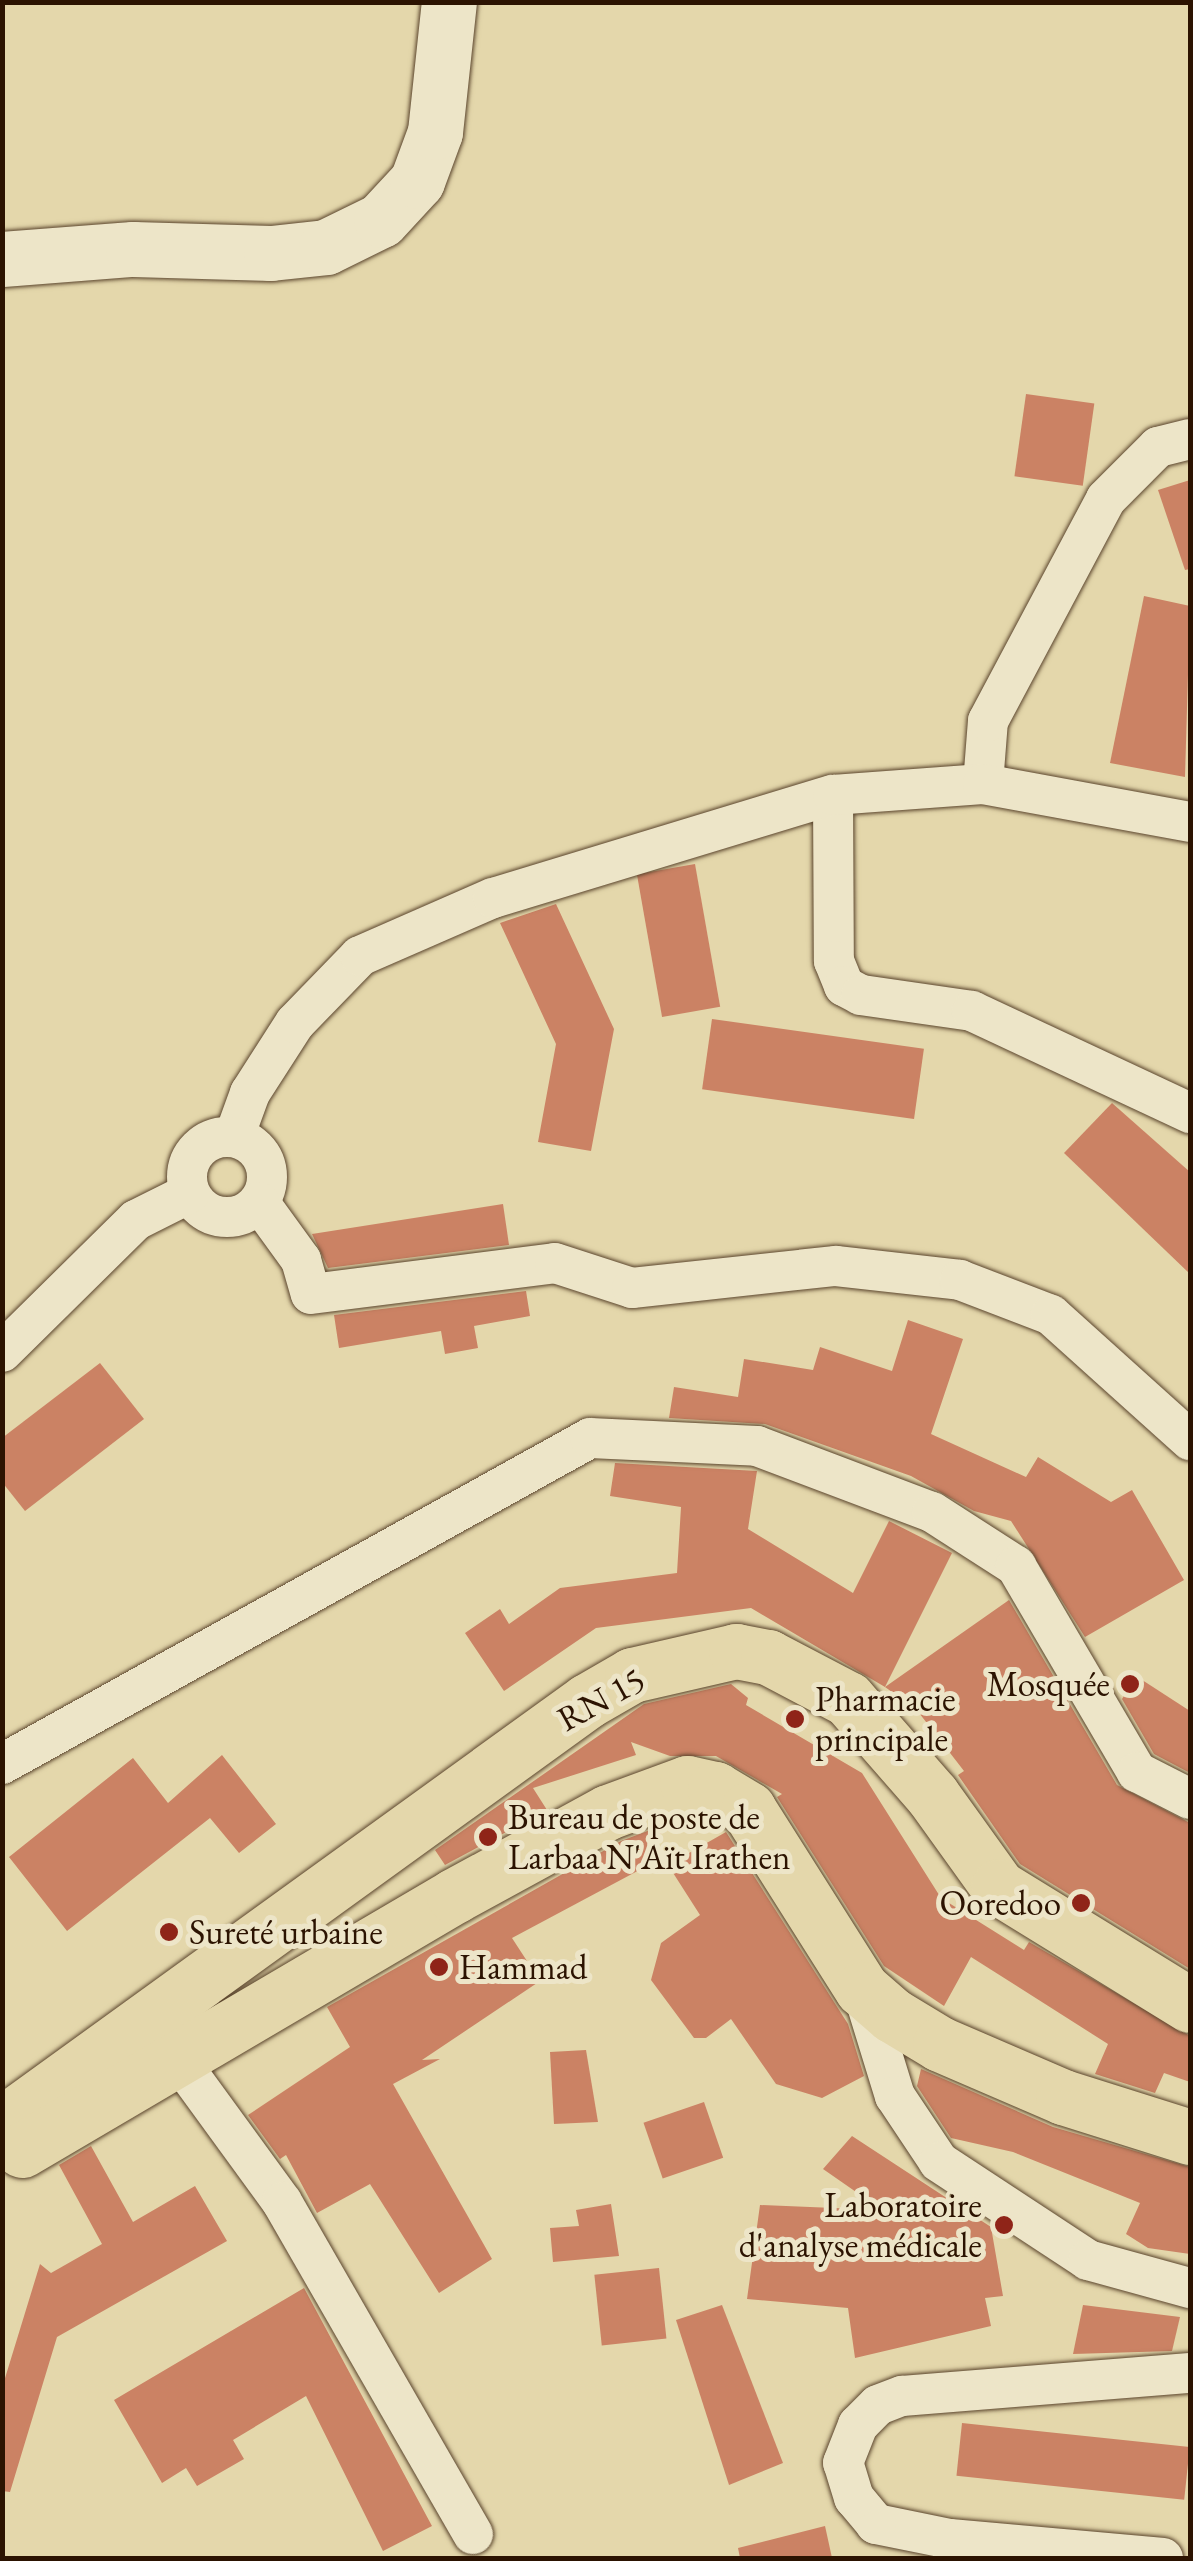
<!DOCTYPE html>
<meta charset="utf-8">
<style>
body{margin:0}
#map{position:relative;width:1193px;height:2561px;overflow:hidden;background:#e4d7ab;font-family:"EB Garamond",serif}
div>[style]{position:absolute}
.building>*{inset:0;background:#cb8264;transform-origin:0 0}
.roads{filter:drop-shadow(0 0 2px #5a442c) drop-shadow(0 0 2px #5a442c)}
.street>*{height:40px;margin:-20px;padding:0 20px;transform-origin:20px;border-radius:20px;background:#ede5c8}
.street>.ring{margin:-20px;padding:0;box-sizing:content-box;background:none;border:40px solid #ede5c8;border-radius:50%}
.secondary>*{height:55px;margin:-27.5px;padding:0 27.5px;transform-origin:27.5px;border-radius:27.5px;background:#ede5c8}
.primary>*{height:55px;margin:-27.5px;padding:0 27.5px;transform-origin:27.5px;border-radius:27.5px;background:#e4d7ab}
.dots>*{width:28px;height:28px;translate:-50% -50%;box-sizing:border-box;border:5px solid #ede5c8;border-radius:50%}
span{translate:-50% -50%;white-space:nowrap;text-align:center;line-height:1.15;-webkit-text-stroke:10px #ede5c8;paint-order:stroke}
.poi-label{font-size:35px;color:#2c1301}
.right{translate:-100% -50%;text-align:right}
.left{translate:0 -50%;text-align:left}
.street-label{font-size:35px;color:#2c1301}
.frame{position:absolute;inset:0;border:5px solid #2c1301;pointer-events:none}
</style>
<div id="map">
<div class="building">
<i style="left:1026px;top:394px;width:69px;height:83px;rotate:8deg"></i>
<i style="clip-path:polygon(1190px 480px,1190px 569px,1185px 570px,1158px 490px)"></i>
<i style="clip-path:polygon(1144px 596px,1190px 606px,1185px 777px,1110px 763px)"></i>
<i style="left:695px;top:864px;width:145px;height:59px;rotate:80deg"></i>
<i style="clip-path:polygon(556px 904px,614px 1029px,591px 1151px,538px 1142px,556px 1044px,500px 923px)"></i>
<i style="left:712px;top:1019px;width:214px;height:71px;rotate:8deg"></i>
<i style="clip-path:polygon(1112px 1103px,1190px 1172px,1190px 1274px,1064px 1153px)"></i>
<i style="clip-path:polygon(503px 1204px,509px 1245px,328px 1268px,312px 1234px)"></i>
<i style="clip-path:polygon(526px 1291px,530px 1316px,474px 1326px,478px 1348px,445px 1354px,441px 1331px,339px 1348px,334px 1315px)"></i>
<i style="clip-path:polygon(908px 1320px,963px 1339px,931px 1434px,1026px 1477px,1038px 1457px,1111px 1502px,1132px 1490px,1184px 1580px,1085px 1637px,1011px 1521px,974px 1511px,911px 1476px,765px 1424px,669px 1418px,674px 1387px,738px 1397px,744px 1359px,813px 1370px,820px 1347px,892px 1371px)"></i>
<i style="clip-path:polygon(100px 1363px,144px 1419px,25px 1511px,2px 1482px,2px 1438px)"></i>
<i style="clip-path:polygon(615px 1463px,757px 1471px,748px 1529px,853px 1593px,889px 1521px,952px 1553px,885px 1687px,751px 1608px,596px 1628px,504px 1691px,465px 1633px,500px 1609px,509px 1624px,560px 1588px,677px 1573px,681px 1507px,610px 1496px)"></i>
<i style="clip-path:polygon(1009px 1600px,1117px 1785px,1190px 1823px,1190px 1969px,1020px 1864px,958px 1775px,964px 1771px,916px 1709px,885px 1687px)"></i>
<i style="clip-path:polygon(1136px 1676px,1190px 1711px,1190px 1773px,1154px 1754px,1122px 1699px)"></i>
<i style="clip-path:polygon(731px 1684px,748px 1698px,746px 1705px,862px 1773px,941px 1898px,1024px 1950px,1029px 1942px,1190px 2036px,1190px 2082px,1164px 2073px,1155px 2093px,1095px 2074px,1108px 2044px,971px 1957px,944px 2006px,884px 1966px,777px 1797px,782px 1794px,716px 1756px,670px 1756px,631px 1742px,636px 1755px,533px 1788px,547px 1810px,445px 1865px,435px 1850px,644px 1704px)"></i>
<i style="clip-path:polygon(222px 1755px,276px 1824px,239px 1853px,210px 1818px,67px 1931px,9px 1857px,133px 1758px,168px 1803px)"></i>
<i style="clip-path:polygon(666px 1824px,645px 1867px,512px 1938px,540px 1981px,422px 2060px,440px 2059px,393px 2084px,492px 2259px,439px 2293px,370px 2184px,317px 2213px,286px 2155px,280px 2159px,248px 2115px,350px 2047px,327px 2007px,621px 1841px)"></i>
<i style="clip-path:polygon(726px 1832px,848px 2024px,864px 2076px,822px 2098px,776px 2084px,731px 2019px,706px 2038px,694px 2038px,651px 1980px,661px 1943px,700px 1915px,668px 1865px)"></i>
<i style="clip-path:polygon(586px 2050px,598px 2122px,554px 2124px,550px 2052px)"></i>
<i style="clip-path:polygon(921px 2069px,1053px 2127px,1190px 2167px,1190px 2254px,1148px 2248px,1126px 2234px,1140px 2203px,1013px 2152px,951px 2138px,917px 2086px)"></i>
<i style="left:704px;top:2102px;width:59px;height:64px;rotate:71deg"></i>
<i style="clip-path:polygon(852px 2136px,991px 2227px,1003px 2296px,985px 2298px,991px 2326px,855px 2358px,848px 2308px,747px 2299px,760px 2205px,882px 2210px,823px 2169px)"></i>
<i style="clip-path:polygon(91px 2146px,133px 2222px,195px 2186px,227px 2241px,57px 2337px,10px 2492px,2px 2491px,2px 2388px,40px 2264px,51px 2273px,102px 2244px,59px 2165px)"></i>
<i style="clip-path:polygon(611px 2204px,619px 2256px,553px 2262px,550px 2228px,579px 2226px,576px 2210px)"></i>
<i style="left:659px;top:2268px;width:71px;height:65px;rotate:84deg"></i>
<i style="clip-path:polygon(304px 2288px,432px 2526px,383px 2551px,306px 2396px,233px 2440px,244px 2459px,197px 2486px,186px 2468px,162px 2483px,114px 2400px)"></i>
<i style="clip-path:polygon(722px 2305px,783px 2463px,729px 2485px,676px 2320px)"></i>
<i style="clip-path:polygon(1083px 2305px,1180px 2317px,1172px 2351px,1073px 2354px)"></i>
<i style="left:962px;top:2423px;width:229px;height:53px;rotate:6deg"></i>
<i style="clip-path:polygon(825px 2526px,832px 2558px,740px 2558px,738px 2548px)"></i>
</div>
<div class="roads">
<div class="street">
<i style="left:983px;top:784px;width:63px;rotate:-85.5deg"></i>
<i style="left:988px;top:721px;width:251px;rotate:-62deg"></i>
<i style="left:1106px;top:499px;width:74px;rotate:-45deg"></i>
<i style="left:1158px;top:447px;width:33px;rotate:-14deg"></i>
<i style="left:833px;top:795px;width:166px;rotate:89.7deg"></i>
<i style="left:834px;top:961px;width:27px;rotate:68deg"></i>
<i style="left:844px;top:986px;width:19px;rotate:28deg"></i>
<i style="left:861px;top:995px;width:112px;rotate:8.2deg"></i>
<i style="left:972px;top:1011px;width:241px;rotate:25.1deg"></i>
<i style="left:234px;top:1137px;width:47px;rotate:-70deg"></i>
<i style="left:250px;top:1093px;width:83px;rotate:-57.3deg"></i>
<i style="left:295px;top:1023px;width:93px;rotate:-45.9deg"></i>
<i style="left:360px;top:956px;width:145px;rotate:-23.6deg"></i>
<i style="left:493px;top:898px;width:355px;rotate:-16.9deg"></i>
<i style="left:833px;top:795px;width:150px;rotate:-4.2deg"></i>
<i style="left:983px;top:784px;width:210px;rotate:10.4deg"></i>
<i class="ring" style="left:187px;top:1137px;width:40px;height:40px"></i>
<i style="left:259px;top:1202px;width:72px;rotate:54.1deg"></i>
<i style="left:301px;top:1260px;width:35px;rotate:74deg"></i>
<i style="left:311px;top:1294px;width:246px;rotate:-7.2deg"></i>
<i style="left:555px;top:1263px;width:81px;rotate:18deg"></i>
<i style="left:632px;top:1288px;width:205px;rotate:-6.2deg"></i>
<i style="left:836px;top:1266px;width:125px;rotate:6.4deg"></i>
<i style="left:960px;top:1280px;width:97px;rotate:21deg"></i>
<i style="left:1051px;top:1315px;width:187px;rotate:42deg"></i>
<i style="left:2px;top:1352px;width:188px;rotate:-44.6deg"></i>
<i style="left:136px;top:1220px;width:60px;rotate:-26.6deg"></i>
<i style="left:2px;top:1764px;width:672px;rotate:-29deg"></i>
<i style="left:590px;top:1438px;width:167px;rotate:2.7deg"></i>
<i style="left:757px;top:1446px;width:187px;rotate:20.7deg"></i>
<i style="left:932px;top:1512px;width:100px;rotate:32.7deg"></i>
<i style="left:1016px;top:1566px;width:239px;rotate:59.6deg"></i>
<i style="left:1137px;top:1772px;width:59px;rotate:27deg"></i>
<i style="left:862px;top:1989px;width:112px;rotate:72.9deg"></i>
<i style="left:895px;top:2096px;width:79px;rotate:56.3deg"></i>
<i style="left:939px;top:2162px;width:178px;rotate:33.3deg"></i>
<i style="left:1088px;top:2260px;width:106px;rotate:15.4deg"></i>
<i style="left:177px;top:2058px;width:178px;rotate:53.9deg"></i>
<i style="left:282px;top:2202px;width:383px;rotate:60.1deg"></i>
<i style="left:1163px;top:2558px;width:214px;rotate:-174.9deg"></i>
<i style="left:950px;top:2539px;width:76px;rotate:-168.5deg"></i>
<i style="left:876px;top:2524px;width:34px;rotate:-130deg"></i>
<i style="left:854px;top:2498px;width:37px;rotate:-107deg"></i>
<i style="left:843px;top:2463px;width:41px;rotate:-68.5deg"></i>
<i style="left:858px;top:2425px;width:28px;rotate:-45deg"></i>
<i style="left:878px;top:2405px;width:26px;rotate:-21deg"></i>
<i style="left:902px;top:2396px;width:289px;rotate:-4.6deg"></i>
</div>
<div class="secondary">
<i style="left:2px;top:259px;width:131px;rotate:-4.4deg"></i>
<i style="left:133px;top:249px;width:138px;rotate:1.7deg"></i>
<i style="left:271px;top:253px;width:55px;rotate:-6.2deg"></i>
<i style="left:326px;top:247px;width:61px;rotate:-26.1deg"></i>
<i style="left:381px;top:220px;width:53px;rotate:-47.3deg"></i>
<i style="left:417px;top:181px;width:52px;rotate:-69.8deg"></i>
<i style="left:435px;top:132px;width:131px;rotate:-83.9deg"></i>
</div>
<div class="primary">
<i style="left:2px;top:2124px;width:722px;rotate:-35.87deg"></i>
<i style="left:587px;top:1701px;width:52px;rotate:-30deg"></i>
<i style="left:632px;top:1675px;width:107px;rotate:-13deg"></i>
<i style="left:736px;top:1651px;width:33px;rotate:11deg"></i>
<i style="left:768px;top:1657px;width:90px;rotate:27.7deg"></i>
<i style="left:848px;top:1699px;width:128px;rotate:48.8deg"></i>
<i style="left:932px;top:1795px;width:113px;rotate:54.3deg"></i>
<i style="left:998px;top:1887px;width:225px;rotate:31.6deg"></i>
<i style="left:22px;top:2150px;width:501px;rotate:-30.45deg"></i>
<i style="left:454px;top:1896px;width:175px;rotate:-28.6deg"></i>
<i style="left:608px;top:1812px;width:84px;rotate:-20.2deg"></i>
<i style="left:687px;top:1783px;width:29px;rotate:12deg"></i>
<i style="left:715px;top:1789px;width:39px;rotate:31deg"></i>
<i style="left:748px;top:1809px;width:213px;rotate:57.7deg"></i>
<i style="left:862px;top:1989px;width:40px;rotate:41deg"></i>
<i style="left:892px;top:2015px;width:56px;rotate:31.1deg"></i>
<i style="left:940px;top:2044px;width:134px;rotate:23.3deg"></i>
<i style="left:1063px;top:2097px;width:133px;rotate:17.5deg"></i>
</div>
</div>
<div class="dots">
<i style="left:1130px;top:1684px;background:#8f2418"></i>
<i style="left:795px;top:1719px;background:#8f2418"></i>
<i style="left:488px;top:1837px;background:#8f2418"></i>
<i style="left:1081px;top:1903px;background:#8f2418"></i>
<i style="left:169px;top:1932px;background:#8f2418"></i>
<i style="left:439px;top:1967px;background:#8f2418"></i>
<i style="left:1004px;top:2225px;background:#8f2418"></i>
</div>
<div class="poi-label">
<span class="right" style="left:1110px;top:1684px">Mosquée</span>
<span class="left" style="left:815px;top:1719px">Pharmacie<br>principale</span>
<span class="left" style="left:508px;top:1837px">Bureau de poste de<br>Larbaa N'Aït Irathen</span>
<span class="right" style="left:1061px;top:1903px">Ooredoo</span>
<span class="left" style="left:189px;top:1932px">Sureté urbaine</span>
<span class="left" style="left:459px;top:1967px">Hammad</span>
<span class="right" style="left:982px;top:2225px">Laboratoire<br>d'analyse médicale</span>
</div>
<div class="street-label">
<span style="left:601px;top:1699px;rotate:-29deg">RN 15</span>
</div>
<div class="frame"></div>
</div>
